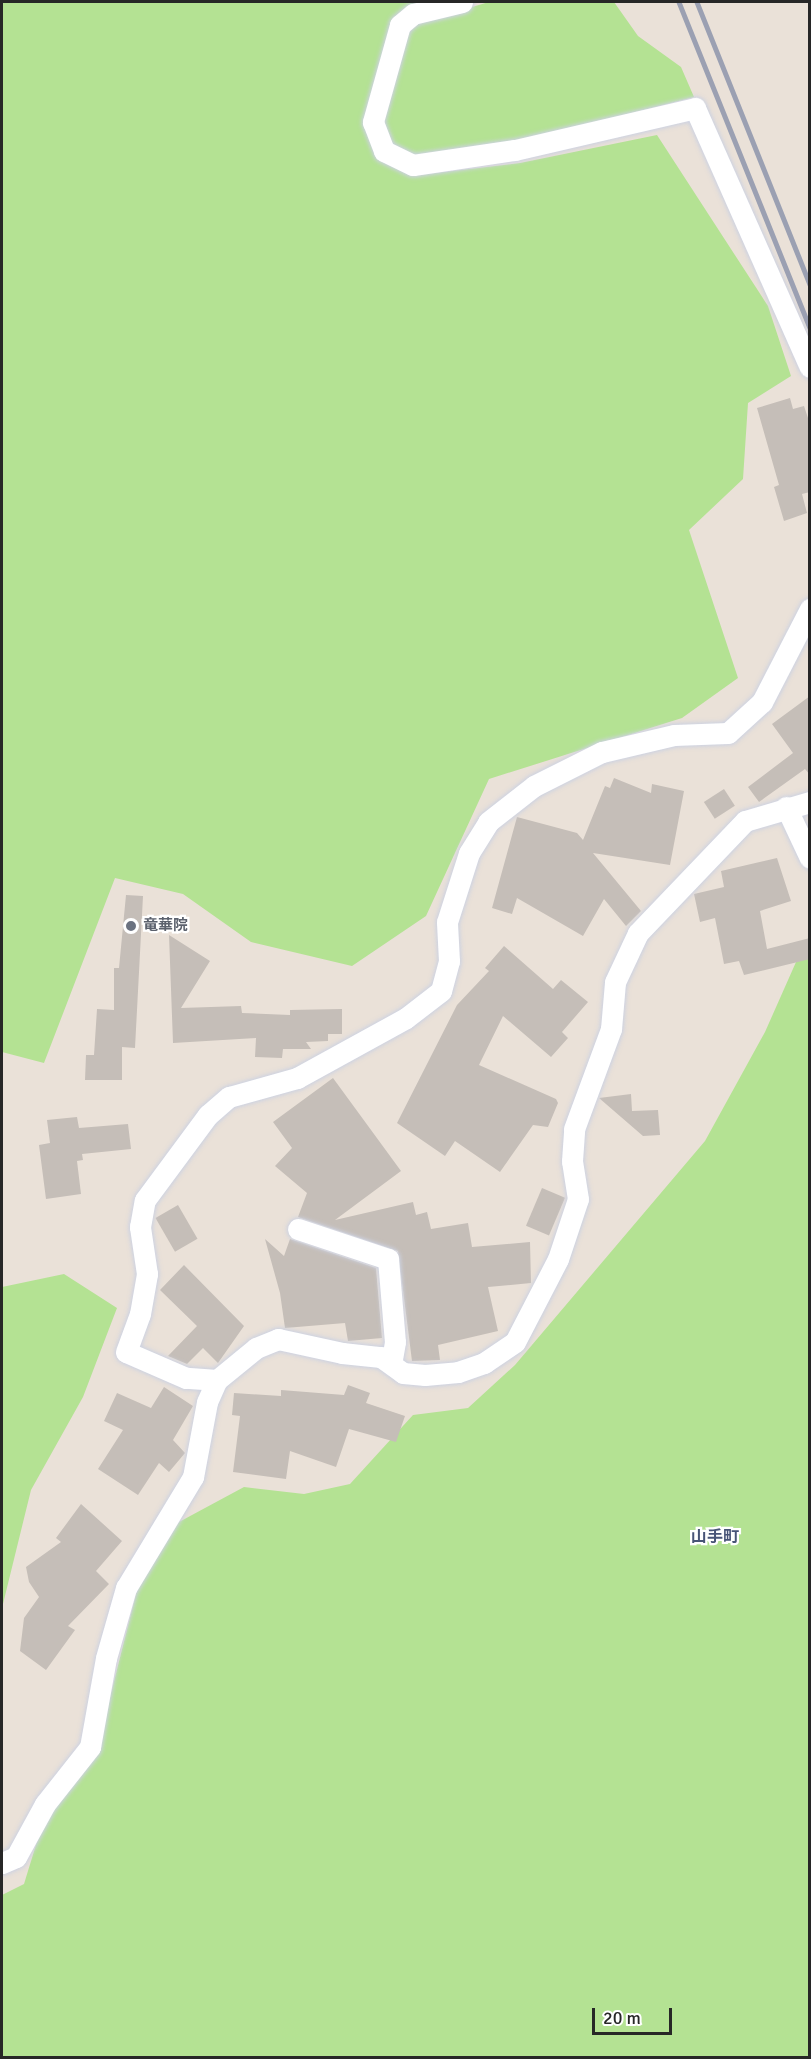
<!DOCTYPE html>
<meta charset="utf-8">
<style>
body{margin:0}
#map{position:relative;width:811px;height:2059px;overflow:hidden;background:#eae1d8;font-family:Signika,"Noto Sans JP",sans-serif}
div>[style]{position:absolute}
.green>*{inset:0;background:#b4e293}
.building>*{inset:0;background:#c5beb8;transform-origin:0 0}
.roads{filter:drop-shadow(0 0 2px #cdd2e1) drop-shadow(0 0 2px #cdd2e1)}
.street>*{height:21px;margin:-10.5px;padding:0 10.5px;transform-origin:10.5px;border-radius:10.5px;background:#fff}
.rail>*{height:4.5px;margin:-2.25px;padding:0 2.25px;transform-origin:2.25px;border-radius:2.25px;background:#9ba0b2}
.dots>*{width:16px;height:16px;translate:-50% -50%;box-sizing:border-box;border:3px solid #fff;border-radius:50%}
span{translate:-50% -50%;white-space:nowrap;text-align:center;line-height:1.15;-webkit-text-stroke:4.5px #fff;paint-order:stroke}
.worship-label{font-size:15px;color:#5b616d;font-weight:700}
.left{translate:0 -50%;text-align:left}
.neighbourhood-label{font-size:16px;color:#485477;font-weight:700}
.frame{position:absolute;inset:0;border:3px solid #272727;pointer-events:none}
.scale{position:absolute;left:592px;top:2008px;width:80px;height:27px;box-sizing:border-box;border:3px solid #272727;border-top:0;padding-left:8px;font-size:18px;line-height:21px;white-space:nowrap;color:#272727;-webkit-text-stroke:4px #fff;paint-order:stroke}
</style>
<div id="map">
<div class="green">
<i style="clip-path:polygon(2px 2px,427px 2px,420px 4px,363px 123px,418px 175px,520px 163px,657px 135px,768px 306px,791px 376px,748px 403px,743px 479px,689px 530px,738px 678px,682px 718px,489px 779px,426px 916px,352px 966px,251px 942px,183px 894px,115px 878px,44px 1063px,2px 1052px)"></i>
<i style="clip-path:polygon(489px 2px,614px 2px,638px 36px,681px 67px,694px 97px,520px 142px,414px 156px,390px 144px,383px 123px,408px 34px,418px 23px)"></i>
<i style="clip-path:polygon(809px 941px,809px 2057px,2px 2057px,2px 1895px,24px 1884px,42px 1825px,98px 1745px,137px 1590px,179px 1522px,244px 1487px,304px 1494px,350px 1484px,413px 1415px,468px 1408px,515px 1365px,705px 1141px,765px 1032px,804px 944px)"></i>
<i style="clip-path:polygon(64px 1274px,117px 1308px,83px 1397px,31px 1490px,2px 1608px,2px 1287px)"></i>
</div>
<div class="building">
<i style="clip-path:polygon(790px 398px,793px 409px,804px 406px,810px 424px,810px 492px,802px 494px,807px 513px,784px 521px,774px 487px,779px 485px,757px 408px)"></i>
<i style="clip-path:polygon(810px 696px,810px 775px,805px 769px,759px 802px,748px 787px,793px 753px,772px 724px)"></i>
<i style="clip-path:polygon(614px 778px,651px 793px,652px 784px,684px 791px,670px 865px,593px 853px,641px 911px,626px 926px,604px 899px,583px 936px,517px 898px,512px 914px,492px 908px,517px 817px,577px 833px,583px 840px,605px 786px,610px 788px)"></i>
<i style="left:724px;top:789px;width:20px;height:24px;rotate:57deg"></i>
<i style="clip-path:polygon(777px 858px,791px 901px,760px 911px,767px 949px,810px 938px,810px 959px,744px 975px,739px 961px,724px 964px,715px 918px,700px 922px,694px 894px,724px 887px,721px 871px)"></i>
<i style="clip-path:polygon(126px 895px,143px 896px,135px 1048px,122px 1047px,122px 1080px,85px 1080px,86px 1055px,94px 1055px,97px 1009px,114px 1010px,114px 968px,119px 968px)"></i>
<i style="clip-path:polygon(169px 935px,210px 961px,181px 1008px,241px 1006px,242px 1013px,290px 1015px,290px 1010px,342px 1009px,342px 1034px,328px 1034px,328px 1041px,306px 1042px,311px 1049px,283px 1049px,282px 1058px,255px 1057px,256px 1038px,173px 1043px)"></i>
<i style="clip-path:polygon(504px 946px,553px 989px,561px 980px,588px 1002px,562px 1032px,568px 1038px,551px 1057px,503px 1016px,479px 1065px,556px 1099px,558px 1103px,548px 1127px,533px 1125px,500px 1172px,455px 1141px,445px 1156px,397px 1123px,457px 1005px,489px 971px,485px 968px)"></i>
<i style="clip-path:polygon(333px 1078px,401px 1171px,335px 1220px,413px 1202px,416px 1215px,427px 1212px,431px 1229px,468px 1223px,472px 1247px,530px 1242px,531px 1283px,488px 1287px,498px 1331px,438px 1345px,440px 1360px,412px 1361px,398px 1251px,298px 1217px,307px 1193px,275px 1166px,292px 1148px,273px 1122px)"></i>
<i style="clip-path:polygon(631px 1094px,632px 1111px,658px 1110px,660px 1135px,643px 1136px,599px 1098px)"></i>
<i style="clip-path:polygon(77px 1117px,79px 1128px,128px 1124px,131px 1149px,82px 1154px,83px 1160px,77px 1161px,81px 1194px,46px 1199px,39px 1145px,50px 1143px,47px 1120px)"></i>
<i style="left:542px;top:1188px;width:25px;height:41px;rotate:23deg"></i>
<i style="left:178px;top:1205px;width:39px;height:26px;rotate:60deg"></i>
<i style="clip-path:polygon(265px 1239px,284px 1256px,290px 1239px,376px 1268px,382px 1338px,348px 1341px,345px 1323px,285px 1328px,280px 1293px)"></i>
<i style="clip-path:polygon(184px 1265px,244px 1326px,218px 1363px,203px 1348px,187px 1364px,168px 1356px,197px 1326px,160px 1290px)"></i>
<i style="clip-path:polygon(348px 1385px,370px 1393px,366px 1403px,405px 1416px,396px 1442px,349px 1429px,336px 1467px,290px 1451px,286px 1479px,233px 1472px,240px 1416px,232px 1415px,234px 1393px,281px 1396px,281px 1390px,344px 1395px)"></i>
<i style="clip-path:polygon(164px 1387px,193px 1406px,173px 1440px,185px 1453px,169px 1472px,159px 1463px,138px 1495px,98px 1469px,123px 1430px,104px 1421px,117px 1393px,151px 1408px)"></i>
<i style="clip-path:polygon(81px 1504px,122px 1541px,96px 1571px,109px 1584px,68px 1626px,75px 1630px,46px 1670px,20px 1651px,24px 1618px,39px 1597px,29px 1582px,26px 1567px,61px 1542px,56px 1538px)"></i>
</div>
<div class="roads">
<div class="street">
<i style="left:462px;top:2px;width:50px;rotate:166.2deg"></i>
<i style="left:413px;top:14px;width:17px;rotate:140deg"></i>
<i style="left:400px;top:25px;width:101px;rotate:105.6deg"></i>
<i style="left:373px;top:122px;width:31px;rotate:69deg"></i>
<i style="left:384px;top:151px;width:32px;rotate:26deg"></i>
<i style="left:413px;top:165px;width:103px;rotate:-8.4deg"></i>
<i style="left:515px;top:150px;width:185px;rotate:-13.1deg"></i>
<i style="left:695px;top:108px;width:283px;rotate:66.1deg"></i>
<i style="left:786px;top:807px;width:56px;rotate:64.8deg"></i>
<i style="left:298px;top:1229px;width:95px;rotate:18.4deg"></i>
<i style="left:388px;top:1259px;width:83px;rotate:85.2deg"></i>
<i style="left:395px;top:1342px;width:22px;rotate:100deg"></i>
<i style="left:217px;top:1380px;width:31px;rotate:-176deg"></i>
<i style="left:186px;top:1378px;width:65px;rotate:-156.6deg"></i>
<i style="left:126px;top:1352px;width:40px;rotate:-69.8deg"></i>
<i style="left:140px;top:1314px;width:41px;rotate:-80.1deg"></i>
<i style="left:147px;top:1274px;width:48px;rotate:-98.5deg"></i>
<i style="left:140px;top:1227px;width:27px;rotate:-80deg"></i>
<i style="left:145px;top:1200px;width:106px;rotate:-53.5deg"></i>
<i style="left:208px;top:1115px;width:28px;rotate:-41deg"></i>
<i style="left:229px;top:1097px;width:71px;rotate:-15.6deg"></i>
<i style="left:297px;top:1078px;width:124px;rotate:-28.8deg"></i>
<i style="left:406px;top:1018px;width:44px;rotate:-37.6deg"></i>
<i style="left:441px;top:991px;width:31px;rotate:-75deg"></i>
<i style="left:449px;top:961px;width:39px;rotate:-93deg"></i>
<i style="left:447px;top:922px;width:72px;rotate:-72.3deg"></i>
<i style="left:469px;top:853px;width:36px;rotate:-58deg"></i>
<i style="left:488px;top:822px;width:58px;rotate:-38deg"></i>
<i style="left:534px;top:786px;width:76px;rotate:-26.6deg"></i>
<i style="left:602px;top:752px;width:74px;rotate:-13.3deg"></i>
<i style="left:674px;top:735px;width:54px;rotate:-2.1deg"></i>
<i style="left:728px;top:733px;width:46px;rotate:-42.4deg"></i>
<i style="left:762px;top:702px;width:105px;rotate:-62.7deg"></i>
<i style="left:2px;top:1863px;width:15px;rotate:-23deg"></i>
<i style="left:16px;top:1857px;width:60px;rotate:-61.3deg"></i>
<i style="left:45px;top:1804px;width:73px;rotate:-51.7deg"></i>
<i style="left:90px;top:1747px;width:90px;rotate:-79.8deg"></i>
<i style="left:106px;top:1658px;width:73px;rotate:-74.1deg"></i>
<i style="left:126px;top:1588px;width:130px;rotate:-58.9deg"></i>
<i style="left:193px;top:1477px;width:76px;rotate:-79.4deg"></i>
<i style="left:207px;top:1402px;width:24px;rotate:-66deg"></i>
<i style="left:217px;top:1380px;width:50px;rotate:-39.4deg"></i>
<i style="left:256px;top:1348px;width:24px;rotate:-22deg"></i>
<i style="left:278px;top:1339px;width:66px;rotate:12.3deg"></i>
<i style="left:342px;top:1353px;width:39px;rotate:6deg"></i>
<i style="left:381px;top:1357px;width:27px;rotate:36deg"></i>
<i style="left:403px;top:1373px;width:22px;rotate:5deg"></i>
<i style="left:425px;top:1375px;width:33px;rotate:-5deg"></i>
<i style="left:458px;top:1372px;width:28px;rotate:-19deg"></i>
<i style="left:484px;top:1363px;width:37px;rotate:-34deg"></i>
<i style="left:515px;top:1342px;width:93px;rotate:-62.6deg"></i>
<i style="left:558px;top:1259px;width:63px;rotate:-71.6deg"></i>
<i style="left:578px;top:1199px;width:38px;rotate:-99deg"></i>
<i style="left:572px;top:1161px;width:32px;rotate:-86deg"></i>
<i style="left:574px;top:1129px;width:107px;rotate:-69.7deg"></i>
<i style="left:611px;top:1029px;width:47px;rotate:-85.1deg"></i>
<i style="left:615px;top:982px;width:54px;rotate:-64.9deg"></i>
<i style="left:638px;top:933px;width:155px;rotate:-46.3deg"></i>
<i style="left:745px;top:821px;width:68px;rotate:-16.3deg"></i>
</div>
</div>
<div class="rail">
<i style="left:679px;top:2px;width:351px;rotate:68.1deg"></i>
<i style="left:697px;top:2px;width:304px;rotate:68.2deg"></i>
</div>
<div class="dots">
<i style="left:131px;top:926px;background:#6b7280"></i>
</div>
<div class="worship-label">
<span class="left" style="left:143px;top:926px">竜華院</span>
</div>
<div class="neighbourhood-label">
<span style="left:715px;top:1537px">山手町</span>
</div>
<div class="frame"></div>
<div class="scale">20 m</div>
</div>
